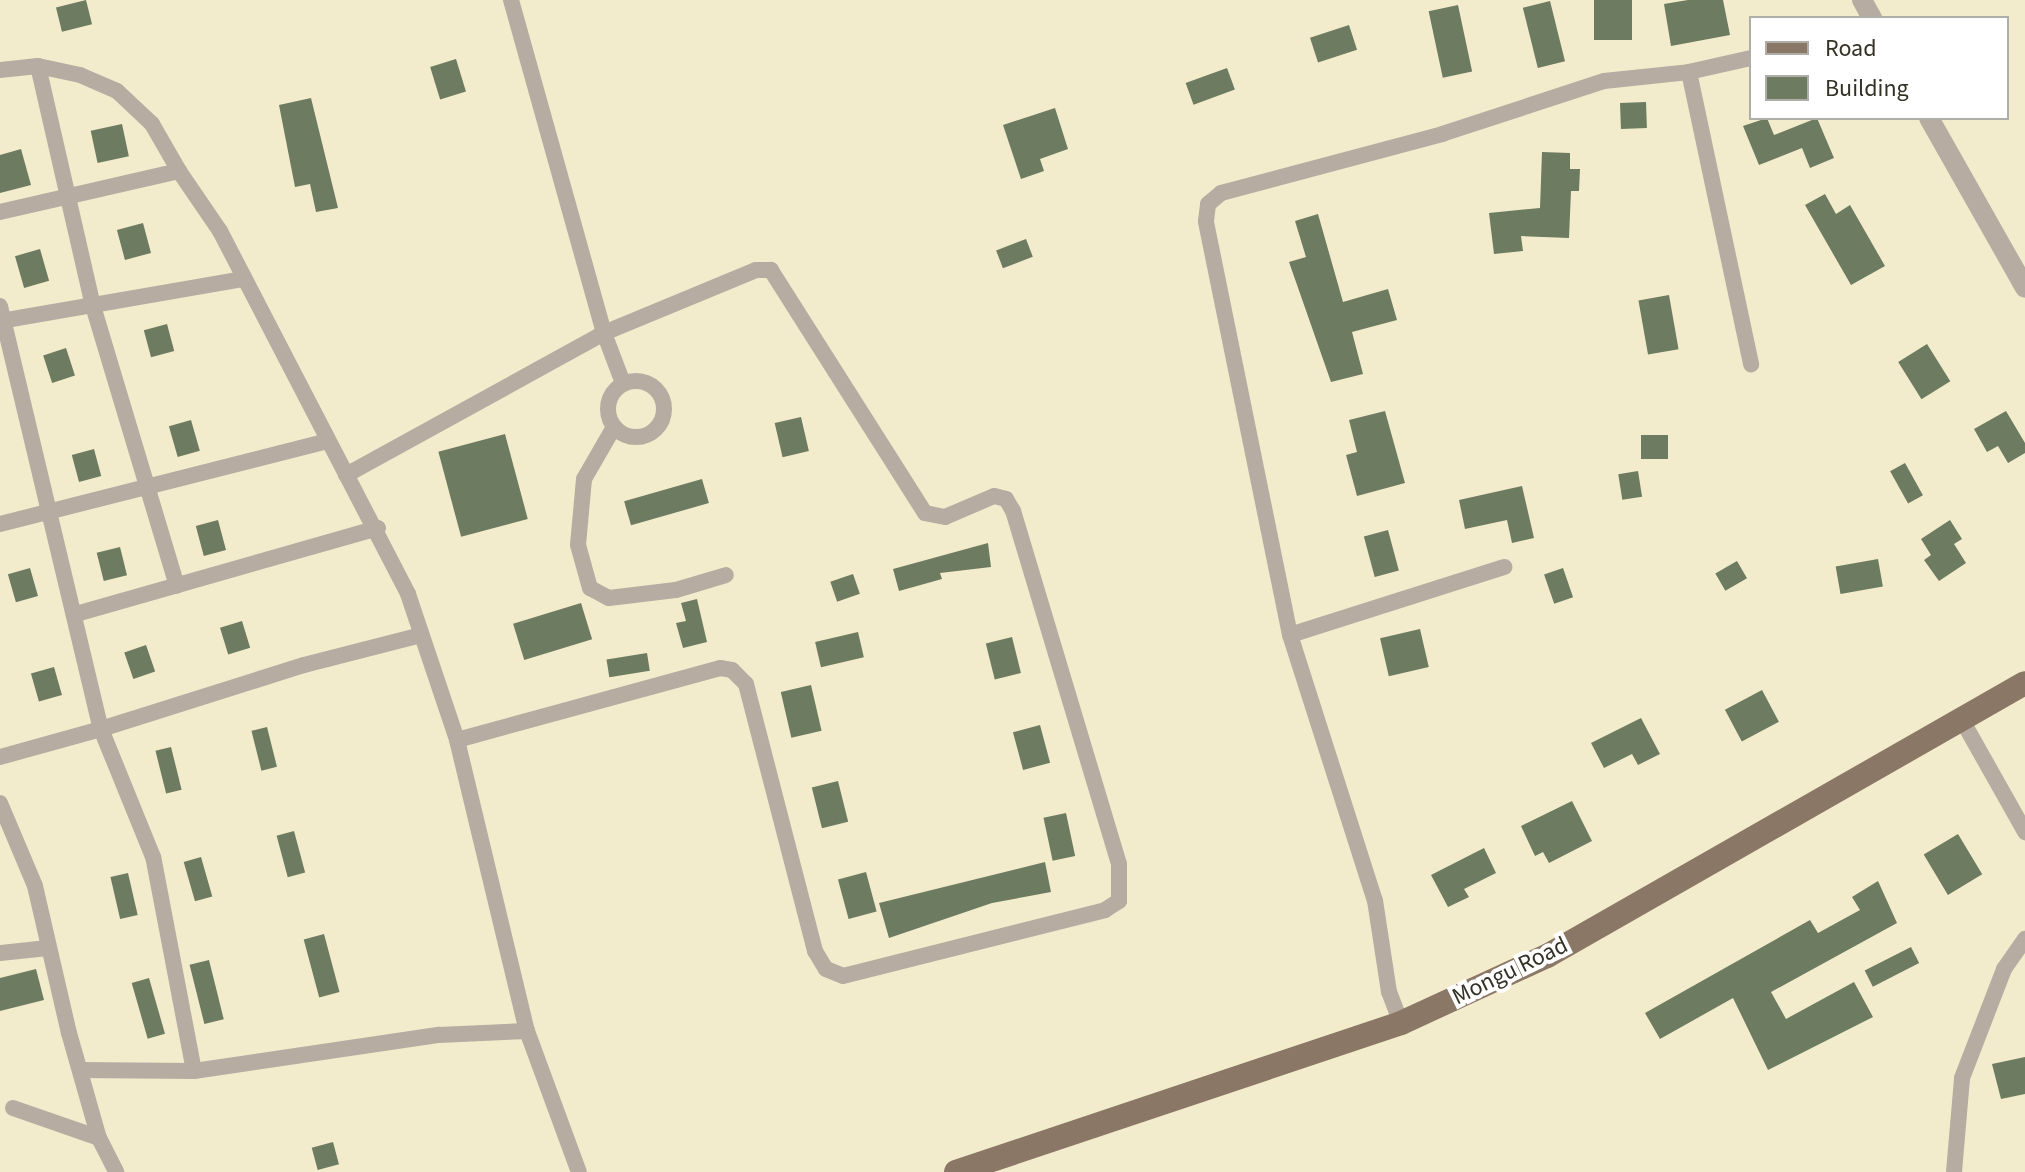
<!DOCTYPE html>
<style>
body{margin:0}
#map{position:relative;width:2025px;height:1172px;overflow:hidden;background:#f3eccc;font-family:"Source Sans 3",sans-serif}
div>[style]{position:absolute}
.building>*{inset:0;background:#6d7b60;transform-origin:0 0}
.minor>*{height:16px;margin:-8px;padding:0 8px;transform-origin:8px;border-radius:8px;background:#b7aca2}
.minor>.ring{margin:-8px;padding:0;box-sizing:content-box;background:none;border:16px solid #b7aca2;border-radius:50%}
.tertiary>*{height:20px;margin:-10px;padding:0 10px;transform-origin:10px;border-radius:10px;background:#b7aca2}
.primary>*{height:24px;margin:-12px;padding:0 12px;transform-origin:12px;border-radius:12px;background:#8b7765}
span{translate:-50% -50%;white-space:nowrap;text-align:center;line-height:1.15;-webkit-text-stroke:8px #fff;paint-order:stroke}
.street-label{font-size:24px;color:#343125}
.legend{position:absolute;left:1749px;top:16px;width:260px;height:104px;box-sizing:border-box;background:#fff;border:2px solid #aeada8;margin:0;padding:10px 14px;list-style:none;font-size:24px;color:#343125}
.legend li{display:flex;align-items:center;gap:16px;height:40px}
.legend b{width:40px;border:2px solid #aeada8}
</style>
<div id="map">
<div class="building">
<i style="left:86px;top:0;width:25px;height:31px;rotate:76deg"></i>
<i style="left:1594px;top:0;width:38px;height:40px"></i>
<i style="clip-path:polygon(1688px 0,1723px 0,1730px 35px,1671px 46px,1664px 4px)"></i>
<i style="left:1550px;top:1px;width:62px;height:28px;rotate:76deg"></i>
<i style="left:1458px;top:5px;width:68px;height:30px;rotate:78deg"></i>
<i style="left:1349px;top:25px;width:26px;height:41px;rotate:72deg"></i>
<i style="left:456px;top:59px;width:34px;height:27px;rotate:73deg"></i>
<i style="left:1227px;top:68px;width:23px;height:44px;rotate:70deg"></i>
<i style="clip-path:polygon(311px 98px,338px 208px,316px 212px,310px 184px,295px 187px,279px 105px)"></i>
<i style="left:1646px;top:102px;width:26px;height:26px;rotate:88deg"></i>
<i style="clip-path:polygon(1055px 108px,1068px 149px,1040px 159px,1044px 171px,1021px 179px,1003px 125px)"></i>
<i style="clip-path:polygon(1767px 118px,1774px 135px,1817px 118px,1834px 158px,1810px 168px,1802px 148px,1759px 165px,1743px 126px)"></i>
<i style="left:122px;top:124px;width:33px;height:32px;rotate:78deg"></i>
<i style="clip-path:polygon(21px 149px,31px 185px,0 193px,0 155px)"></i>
<i style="clip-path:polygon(1542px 152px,1570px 153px,1570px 169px,1580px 169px,1579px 191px,1571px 191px,1569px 238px,1521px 236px,1523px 251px,1494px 254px,1489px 213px,1540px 208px)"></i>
<i style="clip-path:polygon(1825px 194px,1836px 214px,1850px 205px,1885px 266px,1851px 285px,1805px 205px)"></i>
<i style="clip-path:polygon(1318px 214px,1343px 302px,1388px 289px,1397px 320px,1352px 332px,1363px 374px,1331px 382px,1289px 262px,1306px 257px,1295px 221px)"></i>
<i style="left:143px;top:223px;width:31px;height:27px;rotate:75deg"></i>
<i style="left:1026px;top:239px;width:19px;height:32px;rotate:69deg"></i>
<i style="left:40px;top:249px;width:33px;height:26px;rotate:74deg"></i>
<i style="left:1669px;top:295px;width:55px;height:31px;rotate:80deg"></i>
<i style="left:167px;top:324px;width:28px;height:24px;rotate:75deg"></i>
<i style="left:1927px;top:344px;width:44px;height:34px;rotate:58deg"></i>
<i style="left:66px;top:348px;width:29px;height:24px;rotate:72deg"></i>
<i style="clip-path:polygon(1385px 411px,1405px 483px,1357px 496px,1346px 455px,1357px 452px,1349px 420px)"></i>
<i style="clip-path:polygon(2006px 411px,2025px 443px,2025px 453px,2008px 463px,1998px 446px,1987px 452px,1974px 429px)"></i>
<i style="left:801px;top:417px;width:35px;height:27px;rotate:77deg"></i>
<i style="left:191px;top:420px;width:32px;height:23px;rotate:74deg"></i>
<i style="left:505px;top:434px;width:88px;height:69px;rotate:75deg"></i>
<i style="left:1641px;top:435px;width:27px;height:24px"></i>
<i style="left:94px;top:449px;width:28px;height:23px;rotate:75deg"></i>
<i style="left:1905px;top:463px;width:37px;height:17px;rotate:61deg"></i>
<i style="left:1638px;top:471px;width:26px;height:20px;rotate:81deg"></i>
<i style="left:702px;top:479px;width:25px;height:81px;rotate:74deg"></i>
<i style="clip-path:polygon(1522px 486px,1534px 538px,1512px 543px,1507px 520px,1465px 529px,1459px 500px)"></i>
<i style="left:218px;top:520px;width:31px;height:23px;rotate:75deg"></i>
<i style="clip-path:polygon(1950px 520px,1962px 539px,1954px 544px,1966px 563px,1939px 581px,1924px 560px,1931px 555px,1921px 539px)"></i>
<i style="left:1388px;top:530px;width:42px;height:25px;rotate:75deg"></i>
<i style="clip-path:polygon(988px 543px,991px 567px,940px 573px,942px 579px,899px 591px,893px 569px)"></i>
<i style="left:120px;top:547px;width:29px;height:24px;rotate:76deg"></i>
<i style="left:1878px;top:559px;width:28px;height:43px;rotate:80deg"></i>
<i style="left:1737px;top:561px;width:20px;height:25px;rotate:60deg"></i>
<i style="left:30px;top:568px;width:29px;height:23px;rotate:74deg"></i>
<i style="left:1563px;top:568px;width:31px;height:20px;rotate:71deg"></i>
<i style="left:853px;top:574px;width:21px;height:24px;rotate:71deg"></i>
<i style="clip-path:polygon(697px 599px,707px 642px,683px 648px,676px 623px,686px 621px,681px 603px)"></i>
<i style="left:581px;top:603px;width:38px;height:71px;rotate:73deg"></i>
<i style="left:242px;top:621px;width:28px;height:23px;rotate:73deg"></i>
<i style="left:1420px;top:629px;width:39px;height:41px;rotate:77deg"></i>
<i style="left:858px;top:632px;width:26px;height:44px;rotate:77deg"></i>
<i style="left:1012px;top:637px;width:37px;height:27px;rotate:76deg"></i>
<i style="left:146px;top:645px;width:28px;height:23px;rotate:71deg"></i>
<i style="left:647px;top:653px;width:18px;height:41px;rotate:81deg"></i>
<i style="left:54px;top:667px;width:29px;height:24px;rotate:74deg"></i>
<i style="left:811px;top:685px;width:47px;height:31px;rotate:77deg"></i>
<i style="left:1762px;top:690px;width:36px;height:42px;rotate:62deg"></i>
<i style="clip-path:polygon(1641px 718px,1660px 754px,1638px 765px,1632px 754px,1604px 768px,1591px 743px)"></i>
<i style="left:1040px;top:725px;width:39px;height:28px;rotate:75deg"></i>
<i style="left:267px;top:727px;width:41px;height:16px;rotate:76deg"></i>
<i style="left:171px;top:747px;width:44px;height:16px;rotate:76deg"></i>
<i style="left:838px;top:781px;width:42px;height:27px;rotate:76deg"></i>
<i style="clip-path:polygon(1572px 801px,1592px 841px,1549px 863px,1543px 852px,1535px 856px,1521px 826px)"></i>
<i style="left:1066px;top:813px;width:44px;height:23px;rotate:78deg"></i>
<i style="left:294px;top:831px;width:43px;height:18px;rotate:75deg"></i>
<i style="left:1958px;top:834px;width:47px;height:40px;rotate:59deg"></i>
<i style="clip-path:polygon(1484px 848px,1496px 873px,1464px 889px,1469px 897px,1448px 907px,1431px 875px)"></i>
<i style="left:201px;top:857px;width:41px;height:18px;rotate:74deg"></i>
<i style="clip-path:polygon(1045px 862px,1051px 892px,992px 903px,889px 938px,879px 903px)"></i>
<i style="left:866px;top:872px;width:41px;height:29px;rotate:75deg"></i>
<i style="left:128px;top:873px;width:43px;height:18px;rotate:77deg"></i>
<i style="clip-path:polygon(1878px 881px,1897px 923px,1771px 992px,1786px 1019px,1854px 982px,1873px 1017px,1768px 1070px,1733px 998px,1660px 1039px,1645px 1013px,1810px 920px,1818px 933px,1860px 910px,1852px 897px)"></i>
<i style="left:324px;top:934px;width:60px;height:21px;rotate:75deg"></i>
<i style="left:1911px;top:947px;width:18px;height:52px;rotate:63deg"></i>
<i style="left:209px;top:960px;width:61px;height:20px;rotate:76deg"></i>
<i style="clip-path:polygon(36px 969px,44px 1000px,0 1011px,0 978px)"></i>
<i style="left:149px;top:978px;width:58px;height:18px;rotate:74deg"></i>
<i style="clip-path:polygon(2025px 1057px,2025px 1094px,2001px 1099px,1992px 1064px)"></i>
<i style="left:333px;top:1142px;width:23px;height:22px;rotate:75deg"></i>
</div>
<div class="minor">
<i style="left:1751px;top:58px;width:64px;rotate:167.3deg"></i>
<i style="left:1689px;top:72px;width:299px;rotate:78deg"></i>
<i style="left:38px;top:66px;width:246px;rotate:77.1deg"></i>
<i style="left:93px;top:306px;width:292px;rotate:73.3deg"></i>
<i style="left:0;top:70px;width:38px;rotate:-6deg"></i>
<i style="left:38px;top:66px;width:43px;rotate:12.1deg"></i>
<i style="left:80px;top:75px;width:40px;rotate:23.4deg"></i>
<i style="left:117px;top:91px;width:48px;rotate:43.3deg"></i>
<i style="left:152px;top:124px;width:54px;rotate:60.1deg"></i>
<i style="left:0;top:212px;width:184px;rotate:-12.9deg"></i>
<i style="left:179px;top:171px;width:73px;rotate:55.7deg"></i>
<i style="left:220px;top:231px;width:409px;rotate:62.6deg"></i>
<i style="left:408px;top:594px;width:154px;rotate:71.4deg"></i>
<i style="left:457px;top:740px;width:299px;rotate:76.5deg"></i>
<i style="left:527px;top:1031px;width:150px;rotate:69.8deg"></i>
<i style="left:0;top:306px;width:435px;rotate:76.6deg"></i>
<i style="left:101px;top:729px;width:105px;rotate:164.5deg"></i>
<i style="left:0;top:321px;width:246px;rotate:-9.8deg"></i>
<i class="ring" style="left:608px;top:381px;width:40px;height:40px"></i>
<i style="left:614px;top:427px;width:60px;rotate:120deg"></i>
<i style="left:584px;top:479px;width:66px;rotate:95.2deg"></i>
<i style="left:578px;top:545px;width:45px;rotate:74.4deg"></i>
<i style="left:590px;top:588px;width:21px;rotate:28deg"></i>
<i style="left:609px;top:598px;width:67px;rotate:-6.8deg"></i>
<i style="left:676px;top:590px;width:52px;rotate:-16.7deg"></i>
<i style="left:346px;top:475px;width:294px;rotate:-28.8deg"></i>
<i style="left:604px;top:333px;width:346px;rotate:-105.6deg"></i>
<i style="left:0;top:524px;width:335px;rotate:-14.2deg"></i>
<i style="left:76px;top:614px;width:314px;rotate:-15.9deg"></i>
<i style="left:1290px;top:635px;width:225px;rotate:-17.6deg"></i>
<i style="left:1962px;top:720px;width:129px;rotate:60.6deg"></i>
<i style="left:457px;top:740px;width:273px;rotate:-15.3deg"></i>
<i style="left:720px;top:668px;width:12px;rotate:9deg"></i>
<i style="left:732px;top:670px;width:20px;rotate:45deg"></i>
<i style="left:746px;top:684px;width:276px;rotate:75.5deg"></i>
<i style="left:815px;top:951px;width:21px;rotate:59deg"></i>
<i style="left:826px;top:969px;width:18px;rotate:22deg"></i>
<i style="left:843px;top:976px;width:270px;rotate:-14.1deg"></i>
<i style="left:1105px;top:910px;width:17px;rotate:-33deg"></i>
<i style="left:1119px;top:901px;width:37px;rotate:-90deg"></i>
<i style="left:1119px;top:864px;width:369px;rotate:-106.7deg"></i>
<i style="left:1013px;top:511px;width:14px;rotate:-120deg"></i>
<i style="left:1006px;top:499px;width:12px;rotate:-166deg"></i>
<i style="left:994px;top:496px;width:53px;rotate:156.8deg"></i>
<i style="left:945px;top:517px;width:20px;rotate:-169deg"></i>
<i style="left:925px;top:513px;width:288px;rotate:-122.4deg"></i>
<i style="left:771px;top:270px;width:15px;rotate:180deg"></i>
<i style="left:756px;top:270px;width:165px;rotate:157.5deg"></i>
<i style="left:604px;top:333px;width:53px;rotate:69.2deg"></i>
<i style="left:0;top:803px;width:90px;rotate:67.1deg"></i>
<i style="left:35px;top:886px;width:151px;rotate:77deg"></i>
<i style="left:69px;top:1033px;width:109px;rotate:74.1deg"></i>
<i style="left:99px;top:1138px;width:38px;rotate:63deg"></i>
<i style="left:0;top:953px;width:48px;rotate:-5.9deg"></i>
<i style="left:1401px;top:1023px;width:33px;rotate:-111deg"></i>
<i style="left:1389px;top:992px;width:92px;rotate:-98.7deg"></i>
<i style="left:1375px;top:901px;width:279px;rotate:-107.7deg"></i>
<i style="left:1290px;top:635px;width:422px;rotate:-101.5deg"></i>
<i style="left:1206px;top:221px;width:17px;rotate:-83deg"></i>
<i style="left:1208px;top:204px;width:17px;rotate:-40deg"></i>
<i style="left:1221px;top:193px;width:229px;rotate:-14.9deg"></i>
<i style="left:1442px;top:134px;width:170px;rotate:-18.1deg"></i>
<i style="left:1604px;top:81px;width:85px;rotate:-6deg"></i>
<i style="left:80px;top:1070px;width:114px;rotate:0.5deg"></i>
<i style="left:194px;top:1071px;width:218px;rotate:-100.8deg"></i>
<i style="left:153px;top:857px;width:138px;rotate:-112.1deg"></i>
<i style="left:101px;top:729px;width:213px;rotate:-17.5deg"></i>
<i style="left:304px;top:665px;width:121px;rotate:-14.4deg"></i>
<i style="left:194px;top:1071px;width:248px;rotate:-8.4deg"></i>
<i style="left:439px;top:1035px;width:88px;rotate:-2.6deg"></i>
<i style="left:13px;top:1108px;width:91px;rotate:19.2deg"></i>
<i style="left:1954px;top:1172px;width:94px;rotate:-85.1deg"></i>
<i style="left:1962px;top:1078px;width:117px;rotate:-68.9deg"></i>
<i style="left:2004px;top:969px;width:37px;rotate:-55deg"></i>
</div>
<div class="tertiary">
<i style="left:1862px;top:0;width:21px;rotate:61deg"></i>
<i style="left:1929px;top:118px;width:195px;rotate:60.5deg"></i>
</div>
<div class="primary">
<i style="left:956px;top:1172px;width:469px;rotate:-18.5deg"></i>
<i style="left:1401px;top:1023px;width:161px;rotate:-24.7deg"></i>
<i style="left:1547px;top:956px;width:550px;rotate:-29.73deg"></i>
</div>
<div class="street-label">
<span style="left:1510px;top:971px;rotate:-26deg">Mongu Road</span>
</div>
<ul class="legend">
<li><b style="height:10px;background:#8b7765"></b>Road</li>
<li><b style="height:22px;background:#6d7b60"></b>Building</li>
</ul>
</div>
